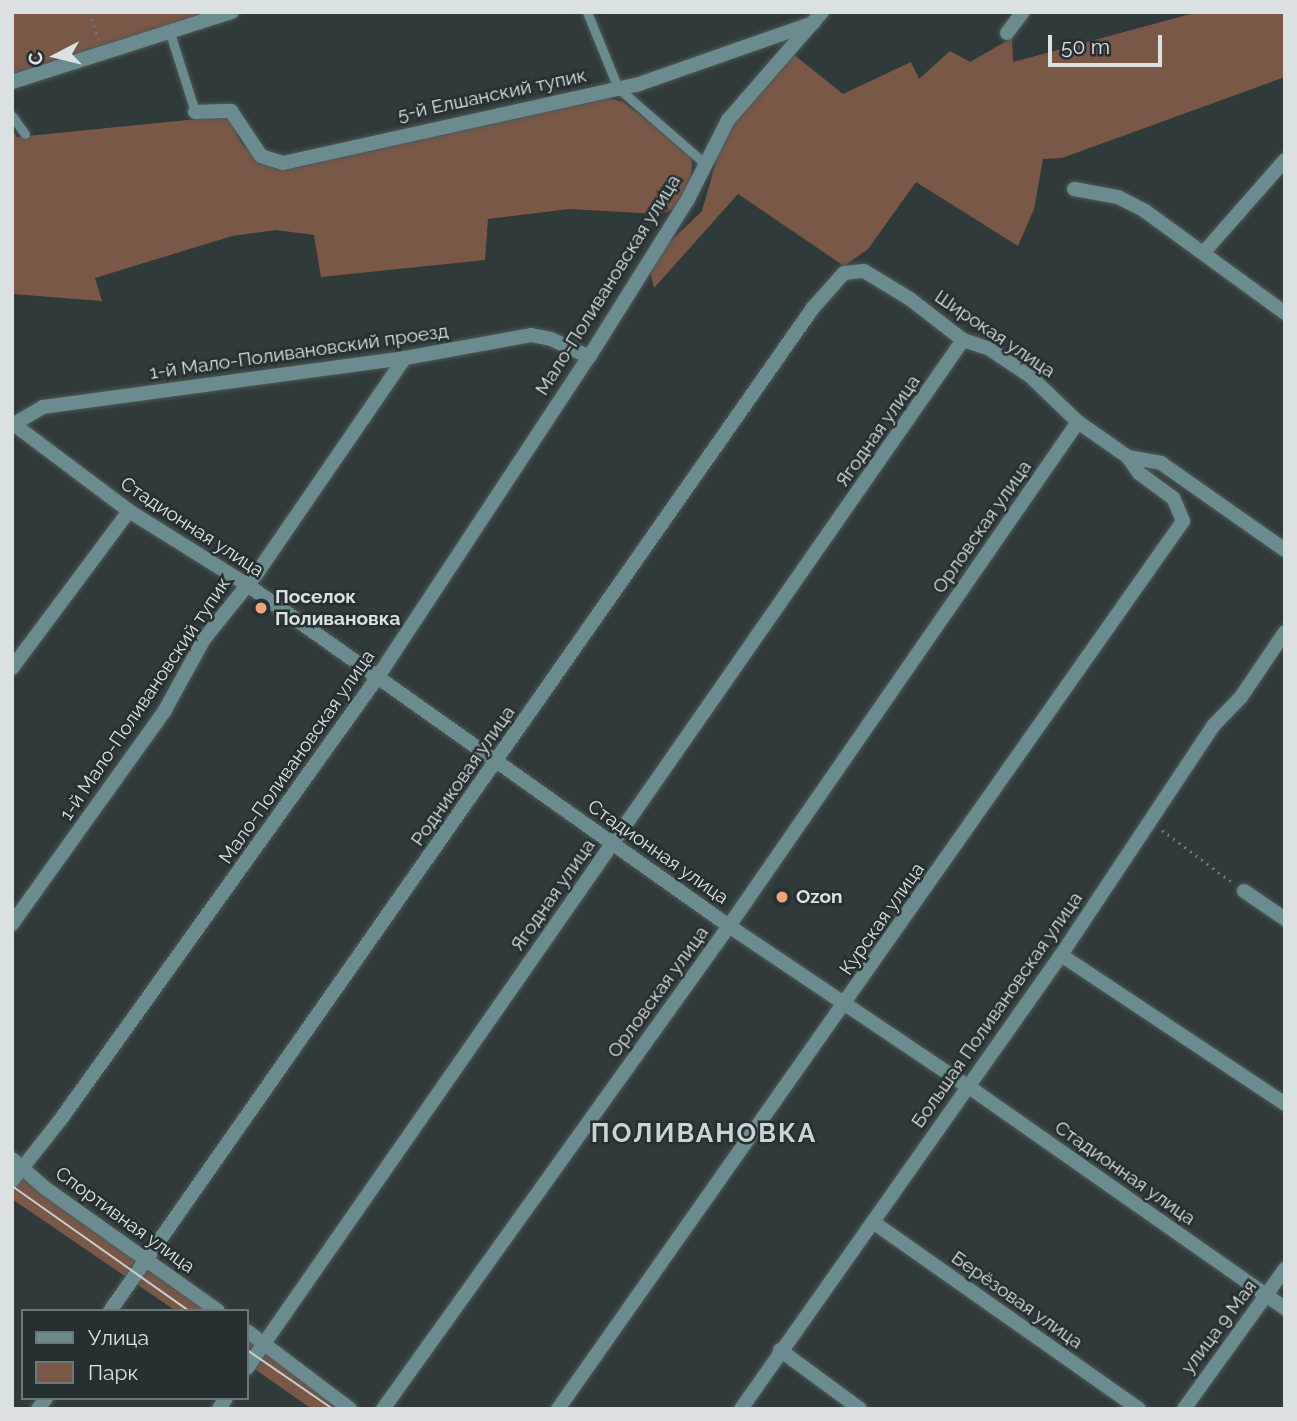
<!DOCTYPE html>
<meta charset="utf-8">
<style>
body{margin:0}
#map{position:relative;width:1297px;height:1421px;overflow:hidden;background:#303a3b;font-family:Raleway,sans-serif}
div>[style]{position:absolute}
.green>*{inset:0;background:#7a5848}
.path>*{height:2.5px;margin-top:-1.25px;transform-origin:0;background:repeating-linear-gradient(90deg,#6e7677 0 2px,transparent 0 7px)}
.roads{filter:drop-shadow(0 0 2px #4f5859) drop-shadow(0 0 2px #4f5859)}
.lane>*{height:9px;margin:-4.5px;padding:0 4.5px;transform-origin:4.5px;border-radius:4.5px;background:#6b8b8f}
.street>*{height:14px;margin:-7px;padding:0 7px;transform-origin:7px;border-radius:7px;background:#6b8b8f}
.tram>*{height:2px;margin:-1px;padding:0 1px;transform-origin:1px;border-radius:1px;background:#c7cecf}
.dots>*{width:19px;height:19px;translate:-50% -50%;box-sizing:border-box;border:4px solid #262f31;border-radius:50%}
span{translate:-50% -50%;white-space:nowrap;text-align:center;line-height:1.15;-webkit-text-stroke:5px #262f31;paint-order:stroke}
.street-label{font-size:19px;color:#dbe1e2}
.poi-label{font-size:19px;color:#dbe1e2;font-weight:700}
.left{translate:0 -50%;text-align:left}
.district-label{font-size:26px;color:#c8d4d6;font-weight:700;letter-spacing:2px}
.frame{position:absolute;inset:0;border:14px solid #dbe1e2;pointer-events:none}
.legend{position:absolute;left:21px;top:1309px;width:228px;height:91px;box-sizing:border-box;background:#262f31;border:2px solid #6e7678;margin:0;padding:9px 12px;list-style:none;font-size:21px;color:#dbe1e2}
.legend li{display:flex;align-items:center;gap:14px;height:35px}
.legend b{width:35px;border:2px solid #6e7678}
.north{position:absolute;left:21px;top:21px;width:70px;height:70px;-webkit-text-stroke:5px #262f31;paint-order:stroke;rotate:263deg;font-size:19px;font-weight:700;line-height:28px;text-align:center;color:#dbe1e2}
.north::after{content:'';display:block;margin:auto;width:24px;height:32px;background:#dbe1e2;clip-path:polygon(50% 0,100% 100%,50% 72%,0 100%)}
.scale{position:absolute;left:1048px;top:35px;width:114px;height:32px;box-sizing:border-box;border:4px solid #dbe1e2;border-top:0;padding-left:9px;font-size:21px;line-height:24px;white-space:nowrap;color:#dbe1e2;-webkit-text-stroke:5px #262f31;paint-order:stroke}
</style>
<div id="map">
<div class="green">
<i style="clip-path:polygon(12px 12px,217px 12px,12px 75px)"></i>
<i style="clip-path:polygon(1198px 12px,1285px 12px,1285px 77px,1062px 158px,1043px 159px,1034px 209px,1018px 246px,916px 182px,868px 249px,844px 266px,738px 194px,654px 288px,648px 263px,702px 211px,726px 126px,793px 54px,843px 94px,911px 62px,919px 79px,950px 51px,970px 62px,1012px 38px,1013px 62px)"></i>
<i style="clip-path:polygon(609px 98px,623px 102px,685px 149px,692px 160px,690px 203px,660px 214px,569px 209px,488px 219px,485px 260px,321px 277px,314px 235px,276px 230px,232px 236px,95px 278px,102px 301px,12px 294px,12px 129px,17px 137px,228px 116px,240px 141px,260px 161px)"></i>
<i style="clip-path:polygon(12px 1168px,213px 1311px,176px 1311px,12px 1199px)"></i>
<i style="clip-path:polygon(247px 1334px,347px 1409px,312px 1409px,256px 1370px,247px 1363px)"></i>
</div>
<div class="path">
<i style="left:89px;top:12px;width:29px;rotate:70deg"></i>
<i style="left:1162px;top:830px;width:89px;rotate:36.7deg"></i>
</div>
<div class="roads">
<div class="lane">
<i style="left:587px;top:12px;width:82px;rotate:67.8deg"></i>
<i style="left:618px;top:88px;width:113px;rotate:41deg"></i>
<i style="left:170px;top:33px;width:83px;rotate:72.4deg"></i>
<i style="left:12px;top:116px;width:22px;rotate:54deg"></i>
</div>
<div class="street">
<i style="left:1007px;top:33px;width:26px;rotate:-53deg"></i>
<i style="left:12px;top:82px;width:231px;rotate:-17.7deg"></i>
<i style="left:195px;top:112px;width:36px;rotate:-2deg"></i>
<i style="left:231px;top:111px;width:54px;rotate:56.3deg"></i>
<i style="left:261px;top:156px;width:23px;rotate:18deg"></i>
<i style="left:283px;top:163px;width:362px;rotate:-12.5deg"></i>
<i style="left:636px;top:85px;width:188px;rotate:-19.3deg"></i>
<i style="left:1074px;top:189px;width:45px;rotate:10.3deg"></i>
<i style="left:1118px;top:197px;width:30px;rotate:27deg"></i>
<i style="left:1145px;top:211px;width:173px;rotate:36.1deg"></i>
<i style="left:1205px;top:251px;width:121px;rotate:-48.7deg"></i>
<i style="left:12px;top:423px;width:146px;rotate:36.9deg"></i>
<i style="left:129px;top:511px;width:138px;rotate:32deg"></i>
<i style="left:246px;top:584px;width:592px;rotate:35.3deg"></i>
<i style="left:729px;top:926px;width:289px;rotate:33.9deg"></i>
<i style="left:969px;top:1087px;width:386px;rotate:35deg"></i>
<i style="left:12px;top:425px;width:36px;rotate:-30deg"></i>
<i style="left:43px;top:407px;width:365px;rotate:-7.7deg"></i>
<i style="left:405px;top:358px;width:128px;rotate:-10.3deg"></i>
<i style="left:531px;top:335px;width:20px;rotate:11deg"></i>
<i style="left:551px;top:339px;width:42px;rotate:25.3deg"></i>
<i style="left:12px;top:668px;width:196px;rotate:-53.3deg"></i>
<i style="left:1244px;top:891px;width:50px;rotate:34.3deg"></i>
<i style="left:12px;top:924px;width:263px;rotate:-54.4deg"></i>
<i style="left:165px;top:710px;width:81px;rotate:-61.2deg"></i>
<i style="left:204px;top:639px;width:85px;rotate:-51.2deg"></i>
<i style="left:257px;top:573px;width:261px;rotate:-55.5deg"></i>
<i style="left:1061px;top:955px;width:269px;rotate:33.6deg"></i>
<i style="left:12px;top:1159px;width:44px;rotate:41.3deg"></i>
<i style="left:45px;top:1188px;width:212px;rotate:35.4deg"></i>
<i style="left:12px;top:1181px;width:79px;rotate:-51.7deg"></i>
<i style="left:61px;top:1119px;width:543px;rotate:-54.38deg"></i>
<i style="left:377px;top:678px;width:385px;rotate:-56.6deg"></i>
<i style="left:589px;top:357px;width:186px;rotate:-57.9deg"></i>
<i style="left:688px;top:199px;width:89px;rotate:-63.1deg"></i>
<i style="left:728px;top:120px;width:143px;rotate:-49deg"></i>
<i style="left:873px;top:1222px;width:325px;rotate:35.1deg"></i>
<i style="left:110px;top:1311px;width:1223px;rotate:-54.98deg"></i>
<i style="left:812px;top:309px;width:48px;rotate:-48.4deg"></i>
<i style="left:844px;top:273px;width:20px;rotate:-6deg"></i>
<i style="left:864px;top:271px;width:54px;rotate:31.3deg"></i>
<i style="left:910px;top:299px;width:67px;rotate:37.7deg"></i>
<i style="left:963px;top:340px;width:26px;rotate:18deg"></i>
<i style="left:988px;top:348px;width:50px;rotate:33.7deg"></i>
<i style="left:1030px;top:376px;width:66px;rotate:43.8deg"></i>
<i style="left:1078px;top:422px;width:61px;rotate:35deg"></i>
<i style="left:1128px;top:457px;width:34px;rotate:10deg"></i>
<i style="left:1161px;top:463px;width:151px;rotate:35.1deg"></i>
<i style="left:247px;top:1331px;width:129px;rotate:37.1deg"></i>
<i style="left:780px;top:1350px;width:99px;rotate:36.4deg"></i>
<i style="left:247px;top:1368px;width:1253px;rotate:-55.14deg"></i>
<i style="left:38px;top:1409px;width:14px;rotate:-54deg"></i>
<i style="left:219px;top:1409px;width:13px;rotate:-58deg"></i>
<i style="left:383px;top:1409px;width:594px;rotate:-54.38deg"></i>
<i style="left:729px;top:926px;width:613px;rotate:-55.3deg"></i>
<i style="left:558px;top:1409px;width:1086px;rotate:-54.86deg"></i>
<i style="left:1183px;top:521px;width:25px;rotate:-113deg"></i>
<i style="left:1173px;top:498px;width:42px;rotate:-143.7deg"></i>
<i style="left:1139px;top:473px;width:19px;rotate:-125deg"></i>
<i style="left:741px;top:1409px;width:555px;rotate:-54.82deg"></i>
<i style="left:1061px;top:955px;width:276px;rotate:-56.4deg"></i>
<i style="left:1214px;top:725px;width:39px;rotate:-46deg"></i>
<i style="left:1241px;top:697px;width:78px;rotate:-55.9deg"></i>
<i style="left:1184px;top:1409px;width:173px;rotate:-54.2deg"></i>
</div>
</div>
<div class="tram">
<i style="left:12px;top:1186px;width:217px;rotate:35.2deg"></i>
<i style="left:247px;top:1350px;width:104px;rotate:34.5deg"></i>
</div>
<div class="dots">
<i style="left:261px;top:608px;background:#f1a17c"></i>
<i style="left:782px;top:897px;background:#f1a17c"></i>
</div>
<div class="street-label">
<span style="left:492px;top:95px;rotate:-12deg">5-й Елшанский тупик</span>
<span style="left:608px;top:285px;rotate:-58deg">Мало-Поливановская улица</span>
<span style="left:995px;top:334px;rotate:34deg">Широкая улица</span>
<span style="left:299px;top:352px;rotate:-8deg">1-й Мало-Поливановский проезд</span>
<span style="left:878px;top:431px;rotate:-55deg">Ягодная улица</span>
<span style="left:192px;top:527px;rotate:33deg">Стадионная улица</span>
<span style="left:982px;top:527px;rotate:-55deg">Орловская улица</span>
<span style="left:145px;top:699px;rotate:-56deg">1-й Мало-Поливановский тупик</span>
<span style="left:297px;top:757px;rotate:-55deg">Мало-Поливановская улица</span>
<span style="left:463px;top:776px;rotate:-55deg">Родниковая улица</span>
<span style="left:658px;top:852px;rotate:35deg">Стадионная улица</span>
<span style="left:553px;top:895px;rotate:-55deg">Ягодная улица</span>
<span style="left:882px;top:919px;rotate:-55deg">Курская улица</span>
<span style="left:658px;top:992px;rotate:-54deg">Орловская улица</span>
<span style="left:997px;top:1010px;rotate:-55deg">Большая Поливановская улица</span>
<span style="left:1125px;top:1173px;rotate:35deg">Стадионная улица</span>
<span style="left:125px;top:1220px;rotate:36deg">Спортивная улица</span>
<span style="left:1017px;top:1300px;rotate:35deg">Берёзовая улица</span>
<span style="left:1219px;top:1327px;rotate:-53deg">улица 9 Мая</span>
</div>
<div class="poi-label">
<span class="left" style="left:275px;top:608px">Поселок<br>Поливановка</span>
<span class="left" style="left:796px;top:897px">Ozon</span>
</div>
<div class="district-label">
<span style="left:704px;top:1134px">ПОЛИВАНОВКА</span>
</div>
<div class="frame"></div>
<ul class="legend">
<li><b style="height:9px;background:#6b8b8f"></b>Улица</li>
<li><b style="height:19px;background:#7a5848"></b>Парк</li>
</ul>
<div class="north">С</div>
<div class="scale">50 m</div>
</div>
